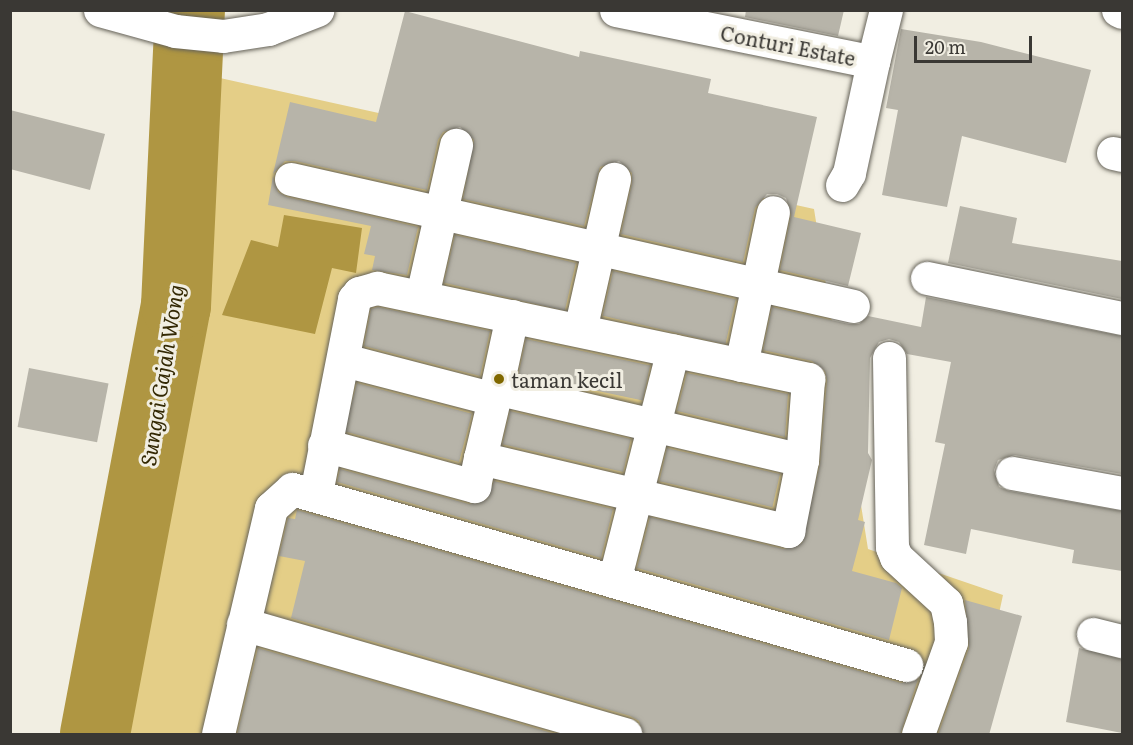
<!DOCTYPE html>
<style>
body{margin:0}
#map{position:relative;width:1133px;height:745px;overflow:hidden;background:#f1eee2;font-family:Literata,serif}
div>[style]{position:absolute}
.green>*{inset:0;background:#e4ce87}
.water>*{inset:0;background:#af9642}
.river>*{height:70px;margin:-35px;padding:0 35px;transform-origin:35px;border-radius:35px;background:#af9642}
.building>*{inset:0;background:#b7b4a9;transform-origin:0 0}
.roads{filter:drop-shadow(0 0 2px #666359) drop-shadow(0 0 2px #666359)}
.street>*{height:33px;margin:-16.5px;padding:0 16.5px;transform-origin:16.5px;border-radius:16.5px;background:#fff}
.dots>*{width:16px;height:16px;translate:-50% -50%;box-sizing:border-box;border:3px solid #f1eee2;border-radius:50%}
span{translate:-50% -50%;white-space:nowrap;text-align:center;line-height:1.15;-webkit-text-stroke:6px #f1eee2;paint-order:stroke}
.street-label{font-size:20px;color:#3a3834}
.poi-label{font-size:20px;color:#3a3834}
.left{translate:0 -50%;text-align:left}
.water-label{font-size:21px;color:#332803;font-style:italic}
.frame{position:absolute;inset:0;border:12px solid #3a3834;pointer-events:none}
.scale{position:absolute;left:914px;top:36px;width:118px;height:27px;box-sizing:border-box;border:3px solid #3a3834;border-top:0;padding-left:8px;font-size:18px;line-height:21px;white-space:nowrap;color:#3a3834;-webkit-text-stroke:4px #f1eee2;paint-order:stroke}
</style>
<div id="map">
<div class="green">
<i style="clip-path:polygon(211px 76px,814px 209px,868px 549px,1003px 595px,973px 734px,95px 734px)"></i>
</div>
<div class="water">
<i style="clip-path:polygon(284px 215px,362px 228px,356px 273px,332px 268px,315px 334px,222px 315px,251px 240px,278px 247px)"></i>
</div>
<div class="river">
<i style="left:95px;top:734px;width:436px;rotate:-79.3deg"></i>
<i style="left:176px;top:306px;width:296px;rotate:-87.3deg"></i>
</div>
<div class="building">
<i style="clip-path:polygon(746px 10px,844px 10px,838px 36px,745px 17px)"></i>
<i style="clip-path:polygon(405px 11px,579px 57px,580px 51px,711px 79px,708px 93px,817px 117px,794px 217px,861px 233px,848px 286px,780px 270px,791px 215px,786px 198px,777px 194px,767px 194px,755px 208px,743px 262px,621px 234px,632px 183px,632px 173px,619px 161px,600px 167px,584px 226px,463px 199px,474px 140px,460px 127px,443px 132px,438px 140px,427px 190px,295px 161px,285px 161px,273px 174px,290px 102px,376px 122px)"></i>
<i style="clip-path:polygon(901px 29px,981px 42px,1091px 70px,1066px 163px,962px 136px,947px 207px,882px 195px,898px 110px,886px 108px)"></i>
<i style="clip-path:polygon(10px 110px,105px 134px,90px 190px,10px 169px)"></i>
<i style="clip-path:polygon(273px 176px,278px 192px,287px 197px,418px 227px,407px 275px,372px 270px,375px 256px,364px 254px,371px 226px,268px 205px)"></i>
<i style="clip-path:polygon(960px 206px,1017px 218px,1012px 243px,1122px 261px,1122px 299px,948px 263px)"></i>
<i style="left:455px;top:235px;width:124px;height:49px;rotate:13deg"></i>
<i style="left:613px;top:271px;width:126px;height:46px;rotate:13deg"></i>
<i style="clip-path:polygon(926px 297px,1122px 336px,1122px 474px,1015px 455px,998px 460px,994px 470px,999px 487px,1009px 491px,1122px 511px,1122px 571px,1072px 563px,1074px 550px,971px 529px,966px 554px,924px 545px,945px 444px,935px 442px,951px 362px,907px 354px,899px 342px,889px 339px,879px 342px,870px 358px,868px 453px,872px 460px,858px 520px,865px 522px,852px 571px,896px 583px,902px 588px,889px 640px,637px 568px,650px 517px,784px 549px,802px 543px,820px 464px,827px 380px,825px 371px,812px 361px,763px 350px,772px 307px,849px 324px,859px 324px,868px 316px,921px 327px)"></i>
<i style="clip-path:polygon(378px 307px,490px 331px,480px 376px,364px 346px,371px 309px)"></i>
<i style="left:526px;top:339px;width:127px;height:36px;rotate:12deg"></i>
<i style="left:29px;top:368px;width:81px;height:60px;rotate:11deg"></i>
<i style="clip-path:polygon(687px 373px,788px 394px,785px 437px,677px 411px)"></i>
<i style="left:357px;top:383px;width:119px;height:50px;rotate:15deg"></i>
<i style="left:510px;top:411px;width:124px;height:34px;rotate:13deg"></i>
<i style="left:667px;top:448px;width:116px;height:34px;rotate:13deg"></i>
<i style="clip-path:polygon(340px 469px,469px 504px,487px 499px,494px 481px,613px 509px,601px 558px,337px 482px)"></i>
<i style="clip-path:polygon(297px 510px,901px 683px,918px 679px,900px 735px,643px 735px,639px 721px,630px 716px,291px 618px,305px 561px,279px 556px,288px 518px,295px 519px)"></i>
<i style="clip-path:polygon(965px 600px,1022px 616px,989px 735px,938px 735px,969px 648px)"></i>
<i style="clip-path:polygon(258px 648px,559px 735px,237px 735px)"></i>
<i style="clip-path:polygon(1079px 648px,1122px 659px,1122px 733px,1066px 722px)"></i>
</div>
<div class="roads">
<div class="street">
<i style="left:100px;top:10px;width:78px;rotate:15.6deg"></i>
<i style="left:175px;top:31px;width:48px;rotate:5.9deg"></i>
<i style="left:223px;top:36px;width:46px;rotate:-8.8deg"></i>
<i style="left:268px;top:29px;width:53px;rotate:-21.2deg"></i>
<i style="left:616px;top:10px;width:262px;rotate:11.4deg"></i>
<i style="left:873px;top:62px;width:54px;rotate:-76deg"></i>
<i style="left:1118px;top:10px;width:4px;rotate:27deg"></i>
<i style="left:1113px;top:153px;width:9px;rotate:13deg"></i>
<i style="left:291px;top:179px;width:576px;rotate:12.73deg"></i>
<i style="left:842px;top:185px;width:14px;rotate:-60deg"></i>
<i style="left:849px;top:173px;width:114px;rotate:-77.8deg"></i>
<i style="left:927px;top:278px;width:199px;rotate:11.6deg"></i>
<i style="left:422px;top:296px;width:155px;rotate:-77.3deg"></i>
<i style="left:580px;top:330px;width:155px;rotate:-77.3deg"></i>
<i style="left:889px;top:358px;width:189px;rotate:89.1deg"></i>
<i style="left:892px;top:547px;width:11px;rotate:68deg"></i>
<i style="left:896px;top:557px;width:68px;rotate:42.6deg"></i>
<i style="left:946px;top:603px;width:19px;rotate:78deg"></i>
<i style="left:950px;top:622px;width:20px;rotate:87deg"></i>
<i style="left:951px;top:642px;width:98px;rotate:109.7deg"></i>
<i style="left:344px;top:360px;width:155px;rotate:14.6deg"></i>
<i style="left:494px;top:399px;width:61px;rotate:103.3deg"></i>
<i style="left:741px;top:365px;width:156px;rotate:-78.2deg"></i>
<i style="left:494px;top:399px;width:85px;rotate:-77.8deg"></i>
<i style="left:324px;top:445px;width:156px;rotate:15.3deg"></i>
<i style="left:474px;top:486px;width:29px;rotate:-78deg"></i>
<i style="left:480px;top:458px;width:317px;rotate:13.3deg"></i>
<i style="left:788px;top:531px;width:72px;rotate:-78.8deg"></i>
<i style="left:1012px;top:473px;width:112px;rotate:10.3deg"></i>
<i style="left:316px;top:493px;width:198px;rotate:-78.9deg"></i>
<i style="left:354px;top:299px;width:8px;rotate:-50deg"></i>
<i style="left:359px;top:293px;width:19px;rotate:-16deg"></i>
<i style="left:377px;top:288px;width:441px;rotate:11.9deg"></i>
<i style="left:808px;top:379px;width:81px;rotate:94.2deg"></i>
<i style="left:802px;top:460px;width:314px;rotate:-166.8deg"></i>
<i style="left:614px;top:581px;width:238px;rotate:-75.7deg"></i>
<i style="left:243px;top:624px;width:398px;rotate:16.1deg"></i>
<i style="left:1093px;top:634px;width:30px;rotate:14deg"></i>
<i style="left:218px;top:734px;width:232px;rotate:-76.8deg"></i>
<i style="left:271px;top:508px;width:28px;rotate:-42deg"></i>
<i style="left:292px;top:489px;width:639px;rotate:15.99deg"></i>
</div>
</div>
<div class="dots">
<i style="left:499px;top:379px;background:#806800"></i>
</div>
<div class="street-label">
<span style="left:788px;top:45px;rotate:11deg">Conturi Estate</span>
</div>
<div class="poi-label">
<span class="left" style="left:511px;top:379px">taman kecil</span>
</div>
<div class="water-label">
<span style="left:161px;top:375px;rotate:-81deg">Sungai Gajah Wong</span>
</div>
<div class="frame"></div>
<div class="scale">20 m</div>
</div>
